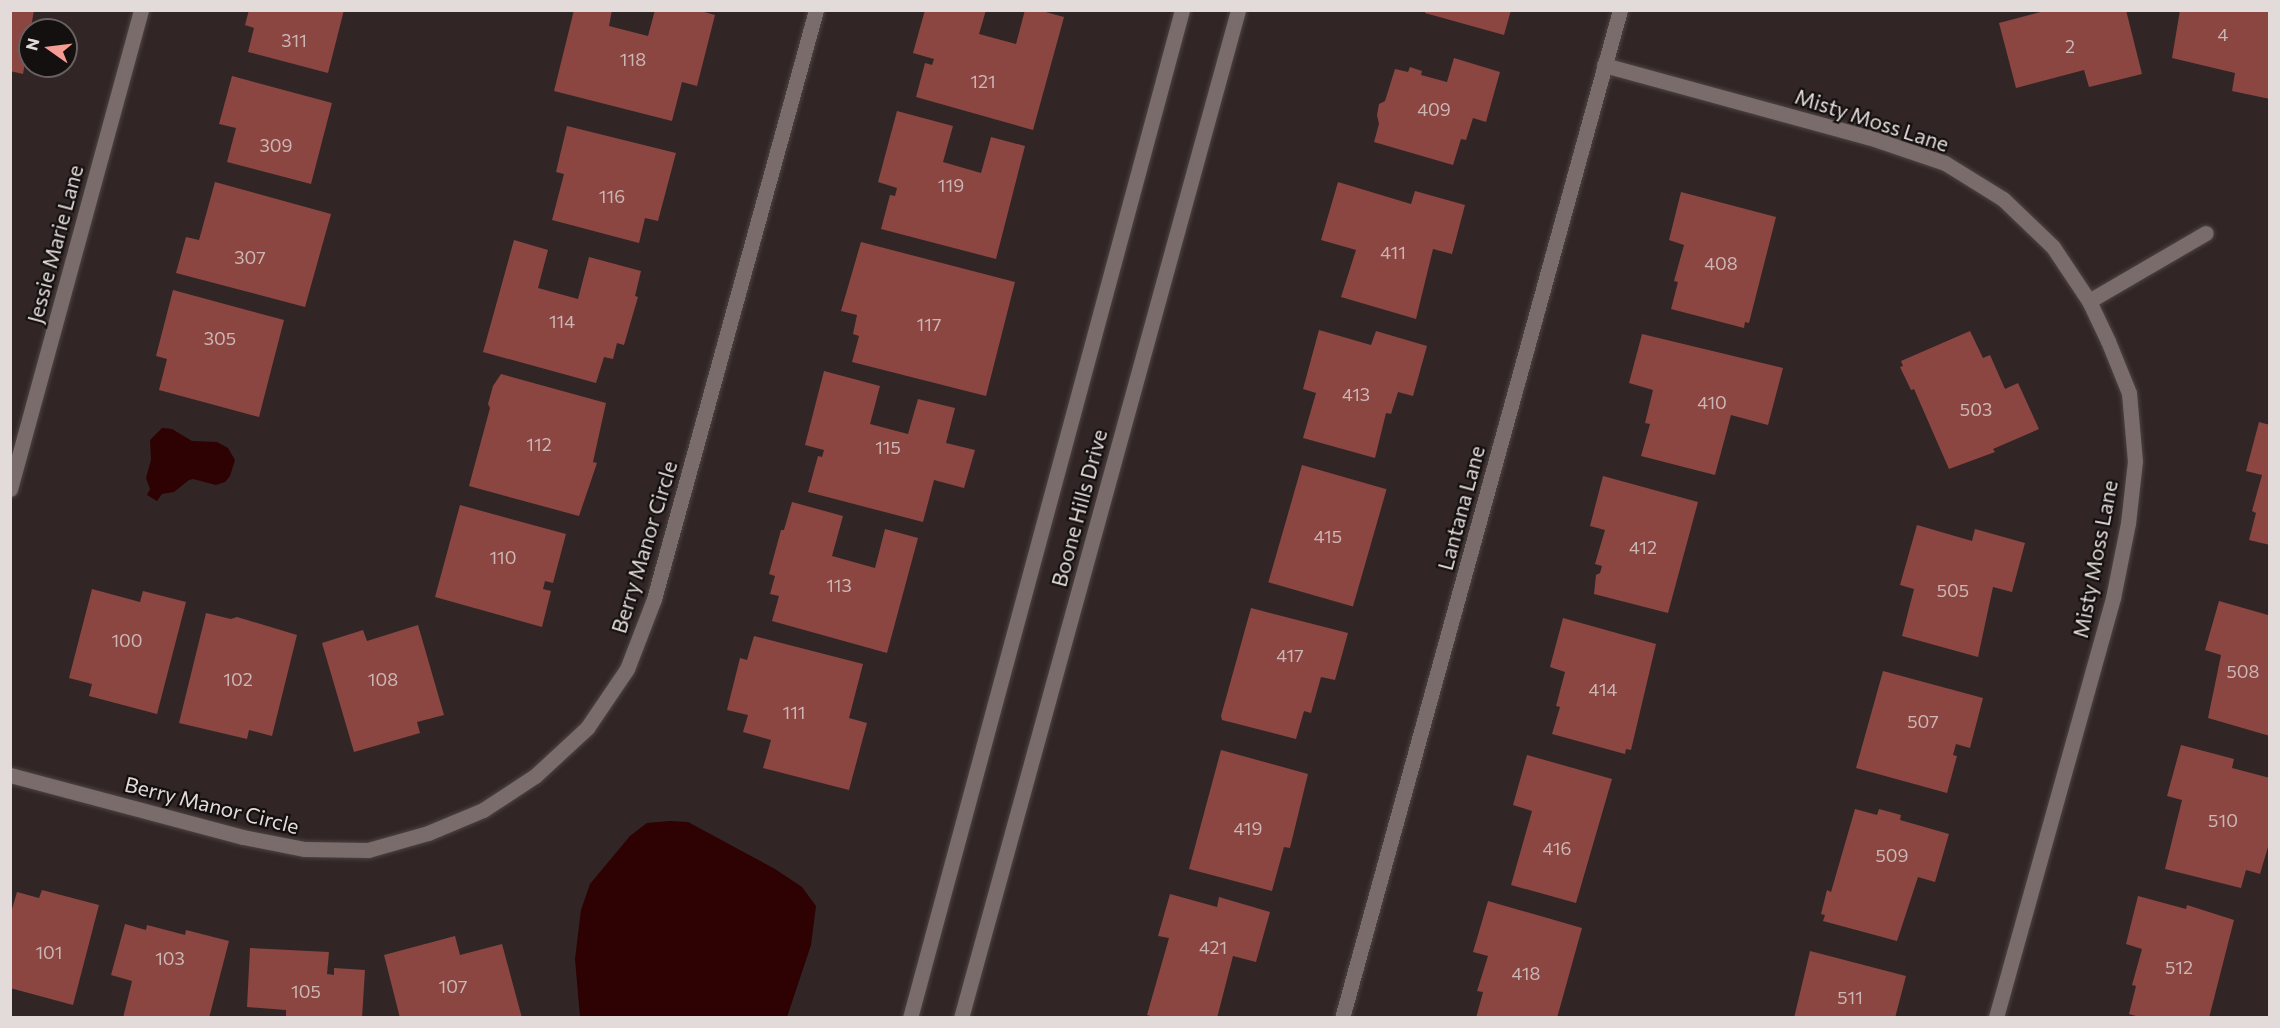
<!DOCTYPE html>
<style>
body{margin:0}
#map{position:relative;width:2280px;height:1028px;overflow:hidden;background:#312625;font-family:Commissioner,sans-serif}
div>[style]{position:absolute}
.water>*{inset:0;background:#2e0103}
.building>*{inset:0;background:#8b4642;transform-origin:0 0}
.roads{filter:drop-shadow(0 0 2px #4d4443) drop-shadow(0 0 2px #4d4443)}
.minor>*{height:15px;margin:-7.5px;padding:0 7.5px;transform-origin:7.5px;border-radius:7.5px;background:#796c6b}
span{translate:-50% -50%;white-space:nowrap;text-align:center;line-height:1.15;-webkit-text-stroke:4.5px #151010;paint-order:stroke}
.number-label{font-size:18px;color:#ccb6b4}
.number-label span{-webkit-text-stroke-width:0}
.street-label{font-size:21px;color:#e2dbda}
.frame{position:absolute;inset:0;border:12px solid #e2dbda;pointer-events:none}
.north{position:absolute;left:18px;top:18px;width:60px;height:60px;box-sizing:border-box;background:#151010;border:2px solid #676161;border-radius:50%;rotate:284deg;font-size:16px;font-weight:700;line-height:24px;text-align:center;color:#e2dbda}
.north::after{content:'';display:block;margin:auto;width:21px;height:27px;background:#f59c95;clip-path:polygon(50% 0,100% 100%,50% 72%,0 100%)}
</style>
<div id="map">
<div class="water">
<i style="clip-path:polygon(162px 428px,172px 429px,192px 441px,217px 442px,228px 448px,235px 460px,230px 476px,225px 482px,216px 485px,193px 479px,189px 480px,174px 492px,162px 494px,157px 501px,147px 495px,150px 489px,146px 478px,151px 460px,150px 440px)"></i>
<i style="clip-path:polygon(670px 821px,688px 822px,775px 869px,802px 887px,816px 906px,811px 945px,787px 1017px,580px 1017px,575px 959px,581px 910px,590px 884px,630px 836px,647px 823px)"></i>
</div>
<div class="building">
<i style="clip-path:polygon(10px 10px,34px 10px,23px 74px,10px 71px)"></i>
<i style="clip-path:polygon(249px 10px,344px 10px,328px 73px,248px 52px,254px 28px,245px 25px)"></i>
<i style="clip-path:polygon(574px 10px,612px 10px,609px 26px,648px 36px,655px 10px,697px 10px,715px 15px,697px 86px,682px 82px,672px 121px,554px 91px)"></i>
<i style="clip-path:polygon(925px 10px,986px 10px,979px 34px,1016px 44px,1025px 10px,1038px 10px,1064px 17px,1033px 130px,916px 97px,925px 63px,932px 65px,934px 59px,913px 53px)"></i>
<i style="clip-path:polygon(1425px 10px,1511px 10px,1504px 35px,1425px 13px)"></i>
<i style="clip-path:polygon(2048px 10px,2126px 10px,2142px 74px,2089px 87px,2084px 70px,2016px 88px,1999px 23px)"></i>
<i style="clip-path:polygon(2180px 10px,2270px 10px,2270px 99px,2232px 91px,2235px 73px,2172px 58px)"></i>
<i style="clip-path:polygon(1454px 58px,1500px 72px,1486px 122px,1473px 118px,1466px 140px,1461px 139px,1453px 165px,1374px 142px,1379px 124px,1377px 115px,1379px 104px,1385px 101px,1395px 69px,1408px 72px,1410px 67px,1422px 71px,1421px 75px,1447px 82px)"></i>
<i style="clip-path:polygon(232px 76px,332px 103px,311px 184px,227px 162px,236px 128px,219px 124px)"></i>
<i style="clip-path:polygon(897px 111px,953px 126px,943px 162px,981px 173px,991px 137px,1025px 146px,996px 259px,881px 229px,890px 195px,895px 196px,897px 188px,878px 182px)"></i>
<i style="clip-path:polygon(567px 126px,676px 153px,658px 221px,645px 218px,639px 243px,552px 220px,564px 174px,556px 172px)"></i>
<i style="clip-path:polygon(215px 182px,331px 214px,305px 307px,176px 273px,186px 237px,199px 240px)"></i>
<i style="clip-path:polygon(1338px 182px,1411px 204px,1415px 191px,1465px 205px,1452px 254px,1433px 249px,1416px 319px,1341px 297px,1356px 250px,1321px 240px)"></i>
<i style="clip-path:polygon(1681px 192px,1776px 217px,1749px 323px,1745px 322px,1744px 328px,1671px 309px,1678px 282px,1674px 281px,1684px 245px,1669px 240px)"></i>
<i style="clip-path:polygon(514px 240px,548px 250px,538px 288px,578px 299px,589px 257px,641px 271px,635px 296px,638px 297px,624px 345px,617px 343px,613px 359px,604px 357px,596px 383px,483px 352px)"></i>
<i style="clip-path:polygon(861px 242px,1015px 282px,986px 396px,852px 362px,859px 336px,853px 334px,857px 315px,841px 311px)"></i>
<i style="clip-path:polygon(173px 290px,284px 320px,259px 417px,159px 390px,167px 359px,156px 356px)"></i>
<i style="clip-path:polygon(1319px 330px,1371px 345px,1376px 331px,1427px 346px,1413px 396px,1398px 392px,1391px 414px,1386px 413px,1375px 458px,1303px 438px,1316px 393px,1303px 389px)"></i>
<i style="clip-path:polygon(1970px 331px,1983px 358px,1990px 355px,2005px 389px,2018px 383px,2039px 429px,1993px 449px,1995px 452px,1949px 469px,1914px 389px,1911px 390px,1900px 367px,1903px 366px,1901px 361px)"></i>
<i style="clip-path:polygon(1642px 334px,1783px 368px,1768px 425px,1731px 415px,1715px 475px,1641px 456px,1650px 424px,1645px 423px,1653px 390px,1629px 383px)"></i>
<i style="clip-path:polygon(824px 371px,880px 386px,870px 424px,908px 434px,918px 399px,955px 408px,946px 443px,975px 450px,964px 488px,934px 480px,923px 522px,808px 492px,818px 456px,822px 457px,824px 450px,805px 445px)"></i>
<i style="clip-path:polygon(501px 374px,606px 403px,593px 462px,597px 463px,579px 516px,469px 486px,490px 408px,488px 404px,493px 386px)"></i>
<i style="clip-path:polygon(2259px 422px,2270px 425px,2270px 545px,2249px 540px,2256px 513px,2252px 511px,2262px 475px,2246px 471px)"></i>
<i style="left:1302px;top:465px;width:88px;height:122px;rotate:16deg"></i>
<i style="clip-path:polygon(1603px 476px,1698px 502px,1668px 613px,1594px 594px,1596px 575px,1600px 573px,1602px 566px,1595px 564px,1605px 530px,1590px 526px)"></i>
<i style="clip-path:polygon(792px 502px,843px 516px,832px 556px,875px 568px,885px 529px,918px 538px,887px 653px,772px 621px,779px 596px,770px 594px,775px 576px,769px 574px,781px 530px,784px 530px)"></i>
<i style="clip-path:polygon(460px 505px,566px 534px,553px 583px,545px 581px,543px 589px,551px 591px,542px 627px,435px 597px)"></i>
<i style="clip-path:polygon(1917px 525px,1972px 541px,1975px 529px,2025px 543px,2012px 592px,1993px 587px,1978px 657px,1902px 636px,1914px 589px,1900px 585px)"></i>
<i style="clip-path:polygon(92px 589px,140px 602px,143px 591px,186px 602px,157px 714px,89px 696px,92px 684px,69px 678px)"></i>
<i style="clip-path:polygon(2219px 601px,2268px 615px,2270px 610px,2270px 736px,2208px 718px,2221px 655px,2205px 650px)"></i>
<i style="clip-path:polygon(1251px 608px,1348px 633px,1335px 680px,1321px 677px,1311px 713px,1304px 711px,1296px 739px,1222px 720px,1221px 716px)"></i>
<i style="clip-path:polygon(206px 613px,231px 619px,237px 617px,297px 635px,272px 736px,249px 730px,247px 739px,179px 723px)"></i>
<i style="clip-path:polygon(1563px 618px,1656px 644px,1631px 750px,1626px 749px,1625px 754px,1552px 734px,1560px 707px,1556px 706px,1565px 672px,1550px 667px)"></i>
<i style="clip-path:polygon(418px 625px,444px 715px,417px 722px,420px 733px,354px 752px,322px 643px,363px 630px,367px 641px)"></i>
<i style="clip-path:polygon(754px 636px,863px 664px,849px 718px,867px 723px,849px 790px,763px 768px,771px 740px,743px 732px,748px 715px,727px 710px,740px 658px,747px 660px)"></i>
<i style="clip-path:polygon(1883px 671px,1983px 698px,1970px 748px,1956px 744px,1953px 755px,1957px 756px,1947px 793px,1856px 768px)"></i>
<i style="clip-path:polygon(2181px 745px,2234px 759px,2232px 768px,2270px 778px,2270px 840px,2260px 874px,2246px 870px,2241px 888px,2165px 869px,2182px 800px,2167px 796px)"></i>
<i style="clip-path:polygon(1221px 750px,1308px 774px,1290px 848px,1284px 847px,1272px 891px,1189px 869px)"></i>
<i style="clip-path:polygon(1527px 755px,1612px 779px,1576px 903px,1511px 885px,1532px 811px,1513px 805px)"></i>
<i style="clip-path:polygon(1855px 809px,1877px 815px,1879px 809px,1901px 815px,1900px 820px,1949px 834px,1935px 882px,1918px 877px,1897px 941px,1823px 921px,1825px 915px,1821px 914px,1827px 890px,1831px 892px)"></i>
<i style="clip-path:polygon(42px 890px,99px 905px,73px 1005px,10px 988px,10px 916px,17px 892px,39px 898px)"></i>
<i style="clip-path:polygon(1170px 894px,1217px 907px,1219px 897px,1270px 912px,1256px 962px,1233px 956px,1217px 1018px,1157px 1018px,1147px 1015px,1169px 938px,1158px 936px)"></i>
<i style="clip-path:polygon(2138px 896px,2186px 909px,2187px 905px,2234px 920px,2209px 1018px,2143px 1018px,2129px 1014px,2136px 986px,2132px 985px,2142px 949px,2126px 944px)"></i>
<i style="clip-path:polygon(1488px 901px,1582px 928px,1557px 1018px,1476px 1018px,1483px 992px,1477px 991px,1488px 956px,1473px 952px)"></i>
<i style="clip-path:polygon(125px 924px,146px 930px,147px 925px,185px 935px,186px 930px,229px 941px,209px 1018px,123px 1018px,132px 981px,111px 975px)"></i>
<i style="clip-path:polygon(455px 936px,460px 955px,502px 944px,522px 1018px,400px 1018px,384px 955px)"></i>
<i style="clip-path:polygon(250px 948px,329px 952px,327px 974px,334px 975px,334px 968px,365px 970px,362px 1018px,286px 1018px,286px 1010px,247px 1007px)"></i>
<i style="clip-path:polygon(1810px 951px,1906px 976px,1895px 1018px,1794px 1018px)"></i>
</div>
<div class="roads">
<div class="minor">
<i style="left:1604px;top:65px;width:274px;rotate:15.3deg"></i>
<i style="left:1868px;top:137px;width:81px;rotate:18.7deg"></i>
<i style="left:1945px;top:163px;width:68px;rotate:31.8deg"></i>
<i style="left:2003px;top:199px;width:69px;rotate:43.8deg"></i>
<i style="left:2053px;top:247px;width:65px;rotate:56.3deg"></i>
<i style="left:2089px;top:301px;width:44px;rotate:64.6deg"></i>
<i style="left:2108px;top:341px;width:56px;rotate:68deg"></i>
<i style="left:2129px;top:393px;width:68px;rotate:85deg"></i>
<i style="left:2135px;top:461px;width:62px;rotate:96.4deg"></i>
<i style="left:2128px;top:523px;width:76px;rotate:101.3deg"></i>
<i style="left:2113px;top:598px;width:436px;rotate:105.6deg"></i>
<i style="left:2089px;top:301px;width:135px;rotate:-30.2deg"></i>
<i style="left:10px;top:489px;width:497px;rotate:-74.7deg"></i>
<i style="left:10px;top:775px;width:241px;rotate:14.9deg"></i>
<i style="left:243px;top:837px;width:63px;rotate:11deg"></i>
<i style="left:305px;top:849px;width:63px;rotate:0.9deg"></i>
<i style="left:368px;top:850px;width:62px;rotate:-15.8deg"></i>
<i style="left:428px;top:833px;width:60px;rotate:-22.7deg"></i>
<i style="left:483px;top:810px;width:62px;rotate:-33.2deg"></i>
<i style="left:535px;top:776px;width:71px;rotate:-42.7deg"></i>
<i style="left:587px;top:728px;width:71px;rotate:-55.9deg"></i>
<i style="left:627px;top:669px;width:75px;rotate:-68.9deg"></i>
<i style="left:654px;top:599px;width:611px;rotate:-74.62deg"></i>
<i style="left:910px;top:1018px;width:1044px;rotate:-74.9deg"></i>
<i style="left:961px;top:1018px;width:1045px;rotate:-74.63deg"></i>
<i style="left:1342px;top:1018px;width:1046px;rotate:-74.58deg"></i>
</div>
</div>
<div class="number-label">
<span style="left:2223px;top:34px">4</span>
<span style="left:294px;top:40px">311</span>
<span style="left:2070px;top:46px">2</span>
<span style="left:633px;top:59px">118</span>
<span style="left:983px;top:81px">121</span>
<span style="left:1434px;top:109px">409</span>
<span style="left:276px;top:145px">309</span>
<span style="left:951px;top:185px">119</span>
<span style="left:612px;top:196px">116</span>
<span style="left:1393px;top:252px">411</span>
<span style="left:250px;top:257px">307</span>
<span style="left:1721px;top:263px">408</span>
<span style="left:562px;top:321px">114</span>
<span style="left:929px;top:324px">117</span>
<span style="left:220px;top:338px">305</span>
<span style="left:1356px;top:394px">413</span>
<span style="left:1712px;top:402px">410</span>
<span style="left:1976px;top:409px">503</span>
<span style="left:539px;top:444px">112</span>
<span style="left:888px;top:447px">115</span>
<span style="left:1328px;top:536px">415</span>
<span style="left:1643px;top:547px">412</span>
<span style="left:503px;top:557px">110</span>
<span style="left:839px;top:585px">113</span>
<span style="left:1953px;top:590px">505</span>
<span style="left:127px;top:640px">100</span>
<span style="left:1290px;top:655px">417</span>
<span style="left:2243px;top:671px">508</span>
<span style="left:238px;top:679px">102</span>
<span style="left:383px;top:679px">108</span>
<span style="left:1603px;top:689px">414</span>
<span style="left:794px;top:712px">111</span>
<span style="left:1923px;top:721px">507</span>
<span style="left:2223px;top:820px">510</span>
<span style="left:1248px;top:828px">419</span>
<span style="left:1557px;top:848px">416</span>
<span style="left:1892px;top:855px">509</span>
<span style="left:1213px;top:947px">421</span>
<span style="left:49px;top:952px">101</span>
<span style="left:170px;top:958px">103</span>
<span style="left:2179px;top:967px">512</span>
<span style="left:1526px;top:973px">418</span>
<span style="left:453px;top:986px">107</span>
<span style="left:306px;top:991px">105</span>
<span style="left:1850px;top:997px">511</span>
</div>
<div class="street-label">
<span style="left:1872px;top:120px;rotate:18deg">Misty Moss Lane</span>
<span style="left:55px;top:244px;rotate:-75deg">Jessie Marie Lane</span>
<span style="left:1079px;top:508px;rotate:-75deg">Boone Hills Drive</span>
<span style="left:1461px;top:508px;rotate:-75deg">Lantana Lane</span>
<span style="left:644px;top:547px;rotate:-73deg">Berry Manor Circle</span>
<span style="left:2095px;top:559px;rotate:-79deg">Misty Moss Lane</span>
<span style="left:212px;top:805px;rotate:14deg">Berry Manor Circle</span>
</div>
<div class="frame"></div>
<div class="north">N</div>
</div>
